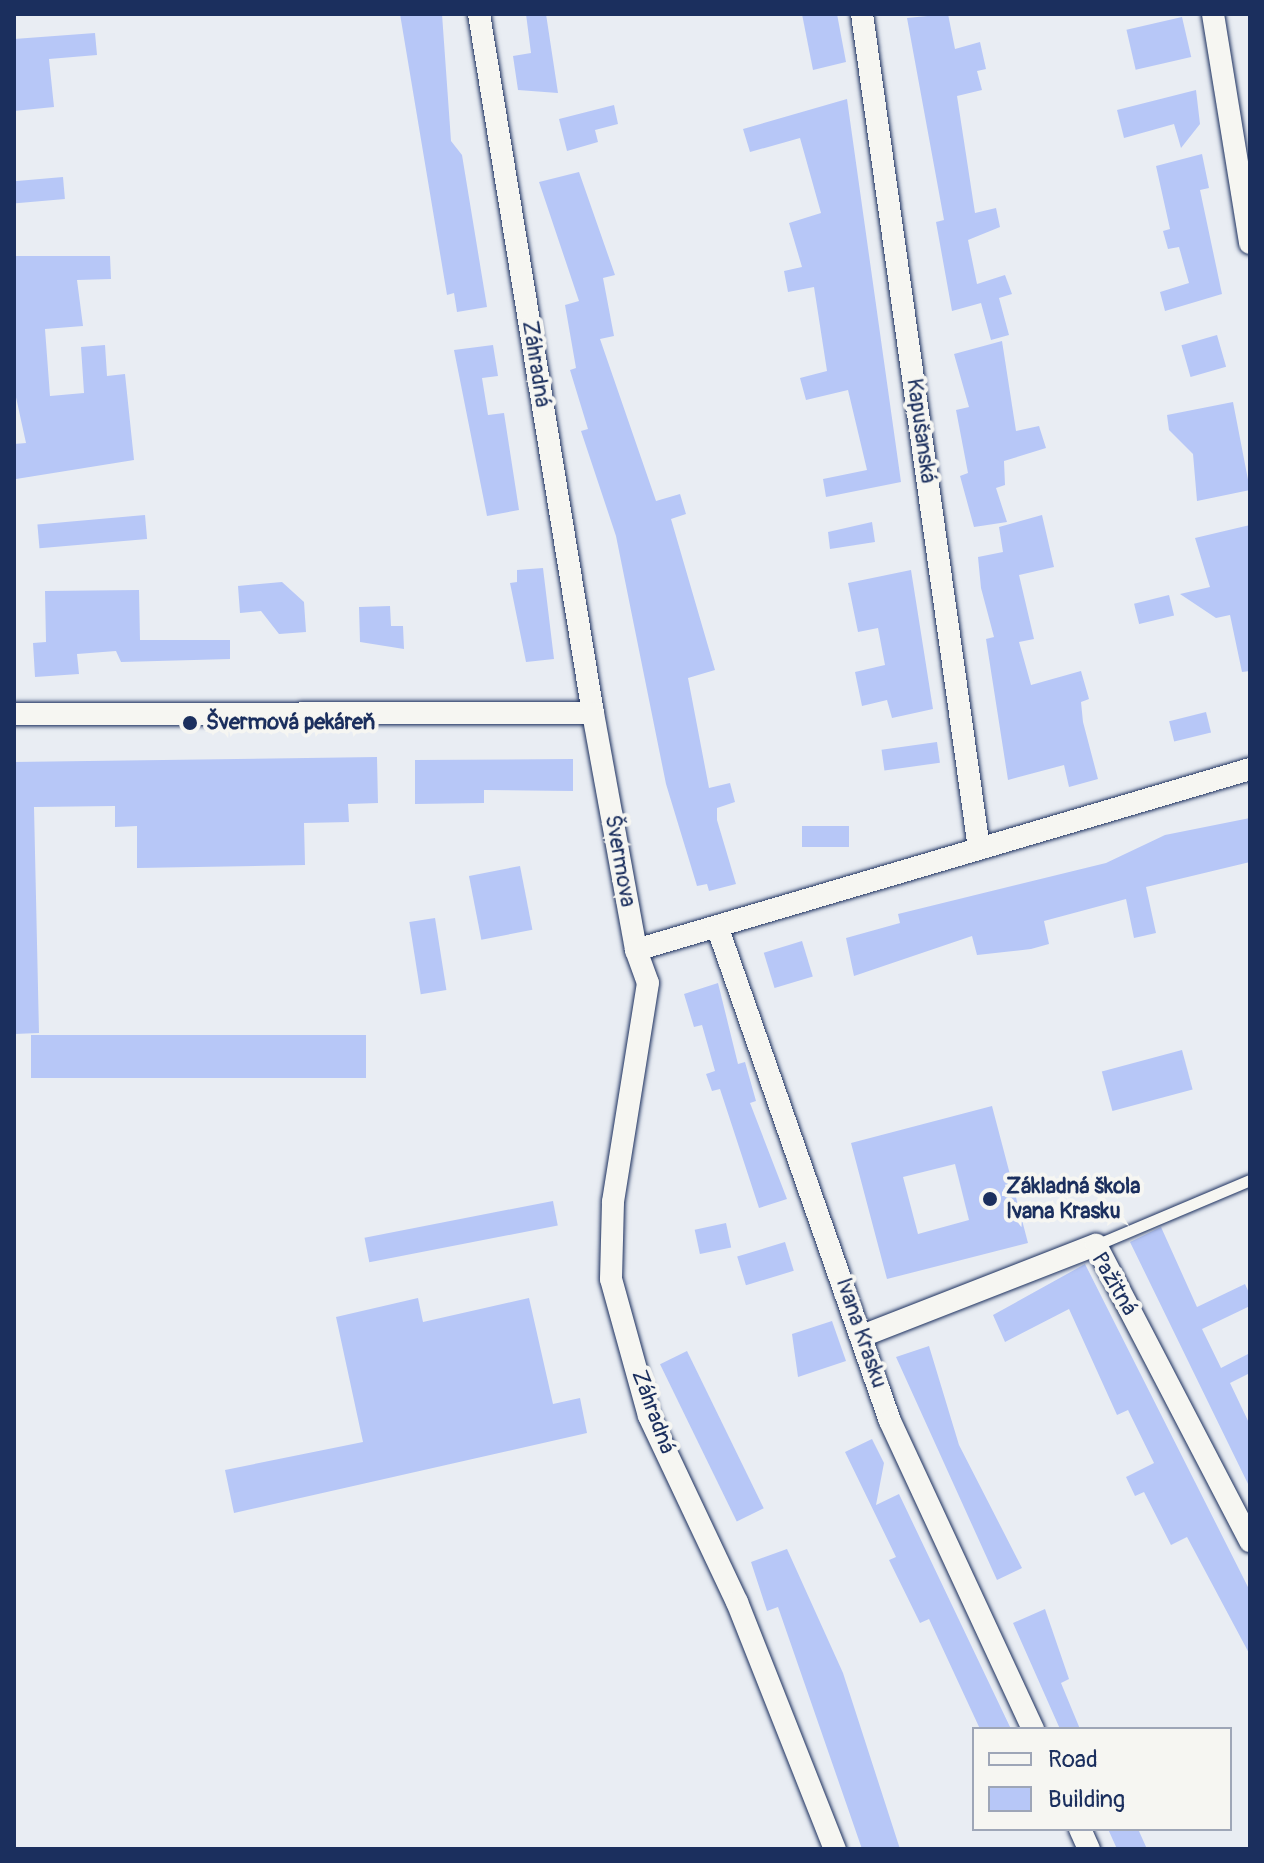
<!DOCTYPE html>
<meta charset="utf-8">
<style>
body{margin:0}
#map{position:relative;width:1264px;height:1863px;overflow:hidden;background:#e9edf3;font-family:Pangolin,sans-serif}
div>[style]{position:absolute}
.building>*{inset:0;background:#b7c7f7;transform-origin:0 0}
.roads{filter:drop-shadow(0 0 2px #1b2f5e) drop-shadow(0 0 2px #1b2f5e)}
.lane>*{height:11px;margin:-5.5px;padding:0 5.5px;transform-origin:5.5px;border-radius:5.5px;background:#f6f6f2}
.street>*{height:22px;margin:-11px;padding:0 11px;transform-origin:11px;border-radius:11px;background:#f6f6f2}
.dots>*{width:22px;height:22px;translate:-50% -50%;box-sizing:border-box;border:4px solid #f6f6f2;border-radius:50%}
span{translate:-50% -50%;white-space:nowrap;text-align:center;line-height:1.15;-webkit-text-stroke:8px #f6f6f2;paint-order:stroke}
.street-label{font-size:22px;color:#1b2f5e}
.poi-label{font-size:22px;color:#1b2f5e;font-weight:700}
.left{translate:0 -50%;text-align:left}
.frame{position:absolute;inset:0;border:16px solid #1b2f5e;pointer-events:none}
.legend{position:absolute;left:972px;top:1727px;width:260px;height:104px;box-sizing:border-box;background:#f6f6f2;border:2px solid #9ea6b7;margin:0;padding:10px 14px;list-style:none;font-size:24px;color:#1b2f5e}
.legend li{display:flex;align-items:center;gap:16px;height:40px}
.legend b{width:40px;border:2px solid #9ea6b7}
</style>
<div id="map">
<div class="building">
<i style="clip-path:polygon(400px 14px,442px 14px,451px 141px,462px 155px,487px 307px,457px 312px,454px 293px,447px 295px)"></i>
<i style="clip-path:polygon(526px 14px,546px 14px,558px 93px,518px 90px,513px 56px,531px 53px)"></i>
<i style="clip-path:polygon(802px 14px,837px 14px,846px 62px,813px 70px)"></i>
<i style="clip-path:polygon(948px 14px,955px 49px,980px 42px,986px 69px,977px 71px,982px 90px,957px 96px,975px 213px,996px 208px,1000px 227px,968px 240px,977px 284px,1005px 275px,1012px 294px,999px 298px,1009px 335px,991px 340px,981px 303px,952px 311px,936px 222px,944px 220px,907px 18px)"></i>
<i style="left:1182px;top:17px;width:41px;height:57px;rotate:77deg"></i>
<i style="clip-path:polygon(95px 33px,97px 55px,49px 59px,54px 107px,14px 111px,14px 39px)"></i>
<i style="clip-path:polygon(1196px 90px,1200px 124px,1181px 148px,1174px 124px,1124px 138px,1117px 110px)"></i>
<i style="clip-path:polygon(847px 99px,901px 482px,826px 497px,823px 479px,867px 470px,848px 390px,806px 400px,800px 378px,827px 371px,814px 287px,788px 292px,784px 271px,802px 267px,789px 223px,821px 213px,800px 138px,750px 152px,743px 129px)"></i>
<i style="clip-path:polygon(614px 105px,618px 124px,595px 130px,598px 142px,567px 151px,559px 119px)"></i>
<i style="clip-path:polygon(1202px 154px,1209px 188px,1200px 190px,1222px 294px,1165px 311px,1160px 292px,1189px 283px,1179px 247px,1168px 249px,1163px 231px,1170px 229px,1156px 166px)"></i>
<i style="clip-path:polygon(579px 172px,615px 275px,603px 278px,614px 336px,600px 339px,656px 501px,680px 494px,686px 514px,671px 519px,715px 670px,688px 678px,709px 788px,730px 783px,735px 802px,717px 808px,717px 820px,736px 884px,709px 891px,707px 884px,697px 886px,666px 784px,616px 536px,581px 431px,588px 429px,570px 370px,576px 368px,565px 305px,579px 301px,539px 182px)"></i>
<i style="left:63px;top:177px;width:22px;height:49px;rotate:85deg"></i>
<i style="clip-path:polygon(14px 256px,110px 256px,111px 279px,77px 280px,83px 326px,45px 329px,50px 396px,84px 393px,81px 347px,105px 345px,107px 376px,125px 374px,134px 460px,16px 479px,14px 444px,26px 443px,14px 388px)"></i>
<i style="left:1217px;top:335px;width:33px;height:37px;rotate:74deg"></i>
<i style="clip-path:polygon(1002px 341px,1016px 431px,1039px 426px,1046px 448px,1004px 461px,1005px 485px,996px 488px,1007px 522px,974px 527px,960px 476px,968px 473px,956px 410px,969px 407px,954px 354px)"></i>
<i style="clip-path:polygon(493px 345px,498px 376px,482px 378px,488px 415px,504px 413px,519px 510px,487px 516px,454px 350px)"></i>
<i style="clip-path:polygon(1233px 402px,1250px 490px,1197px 501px,1193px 454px,1169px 430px,1167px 415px)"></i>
<i style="left:145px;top:515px;width:24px;height:108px;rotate:85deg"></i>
<i style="clip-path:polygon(1042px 515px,1054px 567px,1019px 575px,1034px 639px,1019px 642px,1031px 685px,1081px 671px,1089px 699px,1081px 702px,1083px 722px,1098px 779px,1069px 787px,1064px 765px,1008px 780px,986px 639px,994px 637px,981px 588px,978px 557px,1003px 552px,999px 527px)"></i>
<i style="clip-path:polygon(872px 522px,875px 542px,830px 549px,828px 532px)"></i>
<i style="clip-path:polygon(1250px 525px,1250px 671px,1242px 672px,1230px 615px,1216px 618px,1180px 594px,1210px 587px,1195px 538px)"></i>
<i style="clip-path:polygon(543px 568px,554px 659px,526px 662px,510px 583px,517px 582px,517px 570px)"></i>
<i style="clip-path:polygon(911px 570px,933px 709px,892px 718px,887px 700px,862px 706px,855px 672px,885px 665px,878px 628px,858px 632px,848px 583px)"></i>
<i style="clip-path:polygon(282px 582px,304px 602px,306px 632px,279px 634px,261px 611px,240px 613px,238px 586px)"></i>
<i style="clip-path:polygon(139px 590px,140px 640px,230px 640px,230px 659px,121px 662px,116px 651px,77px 654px,79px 674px,35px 677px,33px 643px,46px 642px,45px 591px)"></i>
<i style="left:1169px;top:595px;width:21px;height:36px;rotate:76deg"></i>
<i style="clip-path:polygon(390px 606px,391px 626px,403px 626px,404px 649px,360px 642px,359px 607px)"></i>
<i style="left:1206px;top:712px;width:21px;height:38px;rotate:76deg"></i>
<i style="left:937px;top:742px;width:21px;height:56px;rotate:82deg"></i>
<i style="clip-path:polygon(377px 757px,378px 803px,348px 804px,349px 822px,304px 823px,305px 865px,137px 868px,137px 826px,115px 827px,115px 806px,34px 807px,39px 1033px,14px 1034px,14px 762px)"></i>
<i style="clip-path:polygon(573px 759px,573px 791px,484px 790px,484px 803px,415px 804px,415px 760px)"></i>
<i style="clip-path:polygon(1250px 818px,1250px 862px,1146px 887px,1156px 933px,1134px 938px,1126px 899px,1044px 921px,1049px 944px,1031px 949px,977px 955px,972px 936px,854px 976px,846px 938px,900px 923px,898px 914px,1106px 863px,1165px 835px)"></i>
<i style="left:849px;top:826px;width:21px;height:47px;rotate:90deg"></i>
<i style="left:520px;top:866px;width:65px;height:52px;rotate:79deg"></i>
<i style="left:435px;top:918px;width:73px;height:26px;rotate:81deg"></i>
<i style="left:802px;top:941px;width:37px;height:40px;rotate:73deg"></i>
<i style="clip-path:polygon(718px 983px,738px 1064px,745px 1062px,756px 1101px,750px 1103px,787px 1199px,759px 1208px,720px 1089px,712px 1091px,706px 1074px,715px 1071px,702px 1025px,694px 1027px,684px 994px)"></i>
<i style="left:366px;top:1035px;width:43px;height:335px;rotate:90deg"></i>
<i style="left:1182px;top:1050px;width:41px;height:83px;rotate:75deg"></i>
<i style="clip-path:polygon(evenodd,992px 1106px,1028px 1243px,887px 1279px,851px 1143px,992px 1106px,955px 1164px,969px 1220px,918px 1234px,903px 1177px,955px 1164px)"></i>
<i style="left:553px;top:1201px;width:25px;height:192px;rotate:79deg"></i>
<i style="left:726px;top:1223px;width:25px;height:32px;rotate:78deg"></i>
<i style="clip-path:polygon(1161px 1227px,1197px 1307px,1245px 1284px,1250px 1295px,1250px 1306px,1202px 1329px,1221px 1368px,1250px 1353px,1250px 1373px,1230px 1383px,1250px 1425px,1250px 1488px,1130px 1242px)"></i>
<i style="left:785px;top:1242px;width:30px;height:50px;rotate:73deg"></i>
<i style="clip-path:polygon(1085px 1264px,1250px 1591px,1250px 1655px,1187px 1537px,1171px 1545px,1144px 1492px,1135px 1496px,1126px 1477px,1154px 1463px,1128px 1410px,1117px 1415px,1069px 1309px,1005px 1342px,993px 1315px)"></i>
<i style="clip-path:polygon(418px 1298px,423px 1322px,529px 1298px,553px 1404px,580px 1398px,587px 1433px,234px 1513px,225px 1470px,363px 1442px,336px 1317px)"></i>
<i style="clip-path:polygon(832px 1321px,846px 1361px,798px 1377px,792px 1334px)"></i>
<i style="clip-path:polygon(929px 1346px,959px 1445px,1022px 1568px,997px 1580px,896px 1357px)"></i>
<i style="left:687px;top:1351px;width:175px;height:30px;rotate:64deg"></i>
<i style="clip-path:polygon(872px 1439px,884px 1463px,876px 1505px,899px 1494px,1011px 1729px,980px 1729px,929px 1619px,920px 1623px,889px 1560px,896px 1557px,845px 1452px)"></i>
<i style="clip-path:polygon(787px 1549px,843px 1673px,900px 1849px,862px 1849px,778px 1607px,767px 1611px,751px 1562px)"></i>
<i style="clip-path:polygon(1045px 1609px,1069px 1679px,1061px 1683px,1080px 1729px,1060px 1729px,1013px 1623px)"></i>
<i style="clip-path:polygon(1108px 1829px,1138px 1829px,1147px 1849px,1117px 1849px)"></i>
</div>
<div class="roads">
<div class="lane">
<i style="left:1096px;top:1245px;width:167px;rotate:-22.9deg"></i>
</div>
<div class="street">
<i style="left:479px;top:14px;width:708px;rotate:80.74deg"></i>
<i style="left:862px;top:14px;width:843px;rotate:82.02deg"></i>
<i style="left:1213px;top:14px;width:232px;rotate:80.8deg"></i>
<i style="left:14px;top:714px;width:579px;rotate:-0.1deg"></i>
<i style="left:593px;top:713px;width:241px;rotate:79.7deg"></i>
<i style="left:636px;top:950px;width:640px;rotate:-16.42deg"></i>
<i style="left:717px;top:926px;width:524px;rotate:70.74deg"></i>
<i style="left:890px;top:1421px;width:340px;rotate:65.1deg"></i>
<i style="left:636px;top:950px;width:35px;rotate:70deg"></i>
<i style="left:648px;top:983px;width:222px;rotate:99.1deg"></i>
<i style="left:613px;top:1202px;width:77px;rotate:91.5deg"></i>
<i style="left:611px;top:1279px;width:142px;rotate:74.5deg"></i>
<i style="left:649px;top:1416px;width:206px;rotate:64.7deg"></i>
<i style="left:737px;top:1602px;width:266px;rotate:68.4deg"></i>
<i style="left:862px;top:1336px;width:251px;rotate:-21.3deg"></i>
<i style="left:1096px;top:1245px;width:334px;rotate:62.5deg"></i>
<i style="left:1080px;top:1829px;width:22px;rotate:66deg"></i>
</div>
</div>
<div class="dots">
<i style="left:190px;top:723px;background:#1b2f5e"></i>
<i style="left:990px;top:1199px;background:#1b2f5e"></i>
</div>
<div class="street-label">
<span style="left:536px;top:364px;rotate:81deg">Záhradná</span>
<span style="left:921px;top:431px;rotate:82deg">Kapušanská</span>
<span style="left:620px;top:861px;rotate:80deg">Švermova</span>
<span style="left:1114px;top:1284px;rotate:60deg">Pažitná</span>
<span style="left:861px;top:1333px;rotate:71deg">Ivana Krasku</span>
<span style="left:653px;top:1412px;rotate:70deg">Záhradná</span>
</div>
<div class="poi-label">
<span class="left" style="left:206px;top:723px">Švermová pekáreň</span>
<span class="left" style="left:1006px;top:1199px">Základná škola<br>Ivana Krasku</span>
</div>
<div class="frame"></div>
<ul class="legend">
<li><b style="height:10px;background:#f6f6f2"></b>Road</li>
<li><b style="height:22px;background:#b7c7f7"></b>Building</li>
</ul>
</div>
